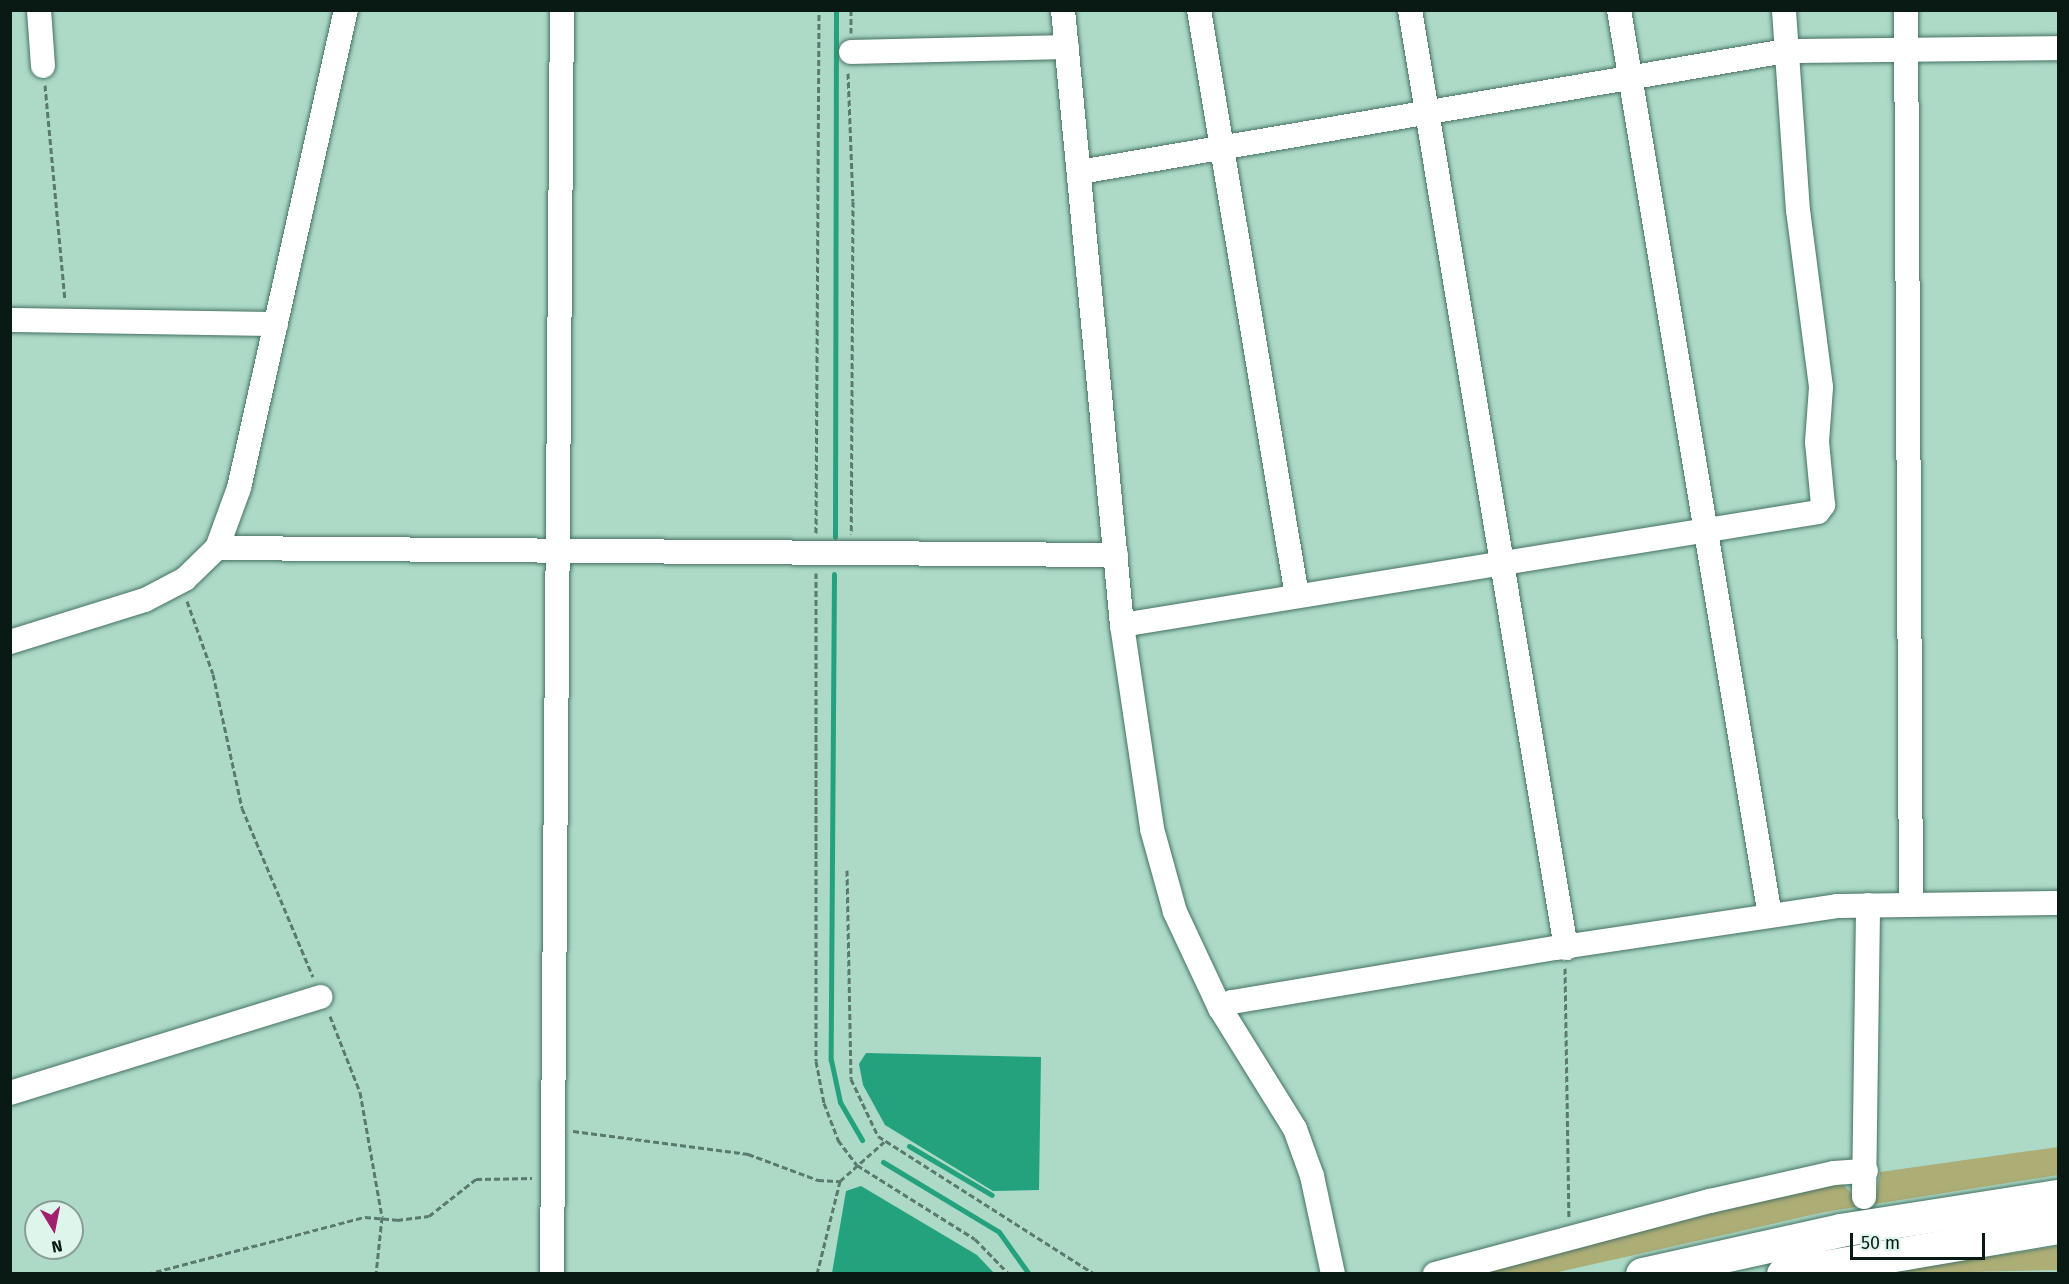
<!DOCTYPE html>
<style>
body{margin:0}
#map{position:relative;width:2069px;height:1284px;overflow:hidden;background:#acdac7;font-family:"Fira Sans",sans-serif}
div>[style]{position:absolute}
.green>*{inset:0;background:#adad76}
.water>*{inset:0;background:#24a27e}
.stream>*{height:5px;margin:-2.5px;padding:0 2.5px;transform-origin:2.5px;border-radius:2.5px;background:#24a27e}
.path>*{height:3px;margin-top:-1.5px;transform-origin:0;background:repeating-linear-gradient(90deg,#5a7a6d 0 6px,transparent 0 9px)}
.roads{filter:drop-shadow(0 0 2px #467262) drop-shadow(0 0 2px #467262)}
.minor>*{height:24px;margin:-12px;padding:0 12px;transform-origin:12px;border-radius:12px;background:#fff}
.highway>*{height:33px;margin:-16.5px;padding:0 16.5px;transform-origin:16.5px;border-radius:16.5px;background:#fff}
span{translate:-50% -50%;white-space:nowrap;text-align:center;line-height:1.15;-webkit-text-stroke:6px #def5eb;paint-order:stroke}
.frame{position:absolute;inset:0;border:12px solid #081a13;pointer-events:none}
.north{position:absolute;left:24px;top:1200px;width:60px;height:60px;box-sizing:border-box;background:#def5eb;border:2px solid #889d95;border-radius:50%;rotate:170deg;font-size:16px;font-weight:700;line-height:24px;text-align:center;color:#081a13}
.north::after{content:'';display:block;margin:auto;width:21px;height:27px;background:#a11f6f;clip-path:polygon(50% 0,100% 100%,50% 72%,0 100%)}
.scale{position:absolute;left:1850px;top:1233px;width:135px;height:27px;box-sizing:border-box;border:3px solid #081a13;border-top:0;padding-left:8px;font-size:18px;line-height:21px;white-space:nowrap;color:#081a13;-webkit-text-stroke:4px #def5eb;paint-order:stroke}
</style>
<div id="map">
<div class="green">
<i style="clip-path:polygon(2058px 1147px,2058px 1175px,1825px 1212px,1554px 1273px,1463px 1274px,1841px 1182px,1857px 1200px,1876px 1198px,1880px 1172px)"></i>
<i style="clip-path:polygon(2058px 1246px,2058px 1270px,1884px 1274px,1914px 1268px)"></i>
</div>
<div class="water">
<i style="clip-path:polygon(866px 1053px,1041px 1057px,1039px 1190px,993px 1191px,885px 1125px,863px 1085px,859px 1064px)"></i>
<i style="clip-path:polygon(861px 1186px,977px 1255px,994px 1273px,832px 1273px,846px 1191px)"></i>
</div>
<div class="stream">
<i style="left:835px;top:537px;width:527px;rotate:-89.89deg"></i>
<i style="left:834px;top:574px;width:486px;rotate:90.4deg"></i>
<i style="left:831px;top:1060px;width:43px;rotate:77.9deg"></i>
<i style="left:840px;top:1102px;width:44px;rotate:59.9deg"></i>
<i style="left:909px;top:1146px;width:96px;rotate:30.6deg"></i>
<i style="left:883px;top:1162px;width:135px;rotate:31.1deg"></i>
<i style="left:999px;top:1232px;width:52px;rotate:54.5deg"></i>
</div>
<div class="path">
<i style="left:851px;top:33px;width:23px;rotate:-90deg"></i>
<i style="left:848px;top:73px;width:128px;rotate:87.8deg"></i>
<i style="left:853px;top:201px;width:333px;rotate:90.3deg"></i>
<i style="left:45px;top:85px;width:216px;rotate:84.7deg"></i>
<i style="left:816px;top:533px;width:523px;rotate:-89.67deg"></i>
<i style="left:816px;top:573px;width:488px;rotate:90deg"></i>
<i style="left:816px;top:1061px;width:43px;rotate:79.2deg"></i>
<i style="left:824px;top:1103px;width:40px;rotate:69deg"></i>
<i style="left:838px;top:1140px;width:31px;rotate:53deg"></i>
<i style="left:857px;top:1165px;width:139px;rotate:32.1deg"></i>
<i style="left:975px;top:1239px;width:49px;rotate:45.8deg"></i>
<i style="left:187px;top:601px;width:77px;rotate:70.4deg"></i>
<i style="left:213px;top:674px;width:137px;rotate:77.8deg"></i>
<i style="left:242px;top:808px;width:183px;rotate:67.2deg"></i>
<i style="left:847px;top:870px;width:209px;rotate:88.9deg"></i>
<i style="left:851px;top:1079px;width:63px;rotate:64.7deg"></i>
<i style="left:878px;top:1136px;width:257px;rotate:32.5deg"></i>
<i style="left:1565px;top:968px;width:251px;rotate:89.1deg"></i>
<i style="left:330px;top:1016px;width:82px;rotate:68.5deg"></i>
<i style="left:360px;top:1092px;width:127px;rotate:80deg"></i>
<i style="left:382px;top:1217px;width:57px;rotate:96deg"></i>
<i style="left:573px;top:1131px;width:177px;rotate:7.5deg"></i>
<i style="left:748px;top:1154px;width:75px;rotate:20.4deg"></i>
<i style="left:818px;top:1180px;width:22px;rotate:3deg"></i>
<i style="left:147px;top:1274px;width:225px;rotate:-14.7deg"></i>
<i style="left:365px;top:1217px;width:32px;rotate:5deg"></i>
<i style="left:397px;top:1220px;width:32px;rotate:-7deg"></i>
<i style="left:429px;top:1216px;width:60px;rotate:-38.2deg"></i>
<i style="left:476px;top:1179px;width:56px;rotate:-1deg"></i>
<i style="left:817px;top:1274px;width:96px;rotate:-76.1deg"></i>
<i style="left:840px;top:1181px;width:59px;rotate:-41.6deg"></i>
</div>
<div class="roads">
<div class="minor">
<i style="left:39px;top:10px;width:56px;rotate:85.9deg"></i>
<i style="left:1063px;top:10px;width:618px;rotate:84.52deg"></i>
<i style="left:1122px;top:625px;width:206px;rotate:81.6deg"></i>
<i style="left:1152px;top:829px;width:86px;rotate:74.5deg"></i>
<i style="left:1175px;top:912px;width:106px;rotate:64.9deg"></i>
<i style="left:1220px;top:1008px;width:142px;rotate:58.2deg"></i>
<i style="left:1295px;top:1129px;width:50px;rotate:70.1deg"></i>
<i style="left:1312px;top:1176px;width:100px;rotate:77.9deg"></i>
<i style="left:1199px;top:10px;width:594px;rotate:80.51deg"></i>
<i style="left:1410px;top:10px;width:951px;rotate:80.56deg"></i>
<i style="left:1619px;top:10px;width:918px;rotate:80.54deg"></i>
<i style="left:1906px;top:10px;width:894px;rotate:89.68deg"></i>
<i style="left:851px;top:52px;width:216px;rotate:-1.3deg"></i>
<i style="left:1080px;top:172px;width:716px;rotate:-9.73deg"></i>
<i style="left:1786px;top:51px;width:272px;rotate:-0.6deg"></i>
<i style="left:10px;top:320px;width:266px;rotate:0.9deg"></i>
<i style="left:217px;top:548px;width:899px;rotate:0.45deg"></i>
<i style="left:1122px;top:625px;width:705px;rotate:-9.22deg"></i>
<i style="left:1818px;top:512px;width:9px;rotate:-54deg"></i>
<i style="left:1823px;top:505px;width:63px;rotate:-95.4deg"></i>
<i style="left:1817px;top:442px;width:55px;rotate:-85.8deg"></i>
<i style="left:1821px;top:387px;width:177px;rotate:-97.4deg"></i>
<i style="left:1798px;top:211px;width:201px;rotate:-94deg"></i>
<i style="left:10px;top:642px;width:141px;rotate:-17.3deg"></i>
<i style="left:145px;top:600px;width:45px;rotate:-27.7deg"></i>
<i style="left:185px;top:579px;width:45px;rotate:-44.1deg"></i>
<i style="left:217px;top:548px;width:64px;rotate:-69.9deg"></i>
<i style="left:239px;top:488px;width:490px;rotate:-77.4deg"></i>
<i style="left:1220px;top:1008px;width:13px;rotate:-27deg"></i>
<i style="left:1232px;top:1002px;width:328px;rotate:-9.5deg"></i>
<i style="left:1556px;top:948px;width:284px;rotate:-8.5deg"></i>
<i style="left:1837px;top:906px;width:221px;rotate:-0.8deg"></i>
<i style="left:10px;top:1093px;width:325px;rotate:-17.2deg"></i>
<i style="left:1864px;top:1197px;width:292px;rotate:-89.2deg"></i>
<i style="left:552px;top:1274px;width:1264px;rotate:-89.55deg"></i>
<i style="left:1435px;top:1274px;width:285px;rotate:-14.9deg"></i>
<i style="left:1710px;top:1201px;width:127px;rotate:-12.7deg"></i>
<i style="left:1834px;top:1173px;width:32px;rotate:-4deg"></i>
</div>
<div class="highway">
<i style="left:1642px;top:1274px;width:203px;rotate:-12.5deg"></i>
<i style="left:1840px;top:1230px;width:221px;rotate:-8.9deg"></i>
<i style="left:1783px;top:1274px;width:279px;rotate:-9.7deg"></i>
</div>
</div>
<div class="frame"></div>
<div class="north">N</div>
<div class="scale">50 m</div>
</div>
